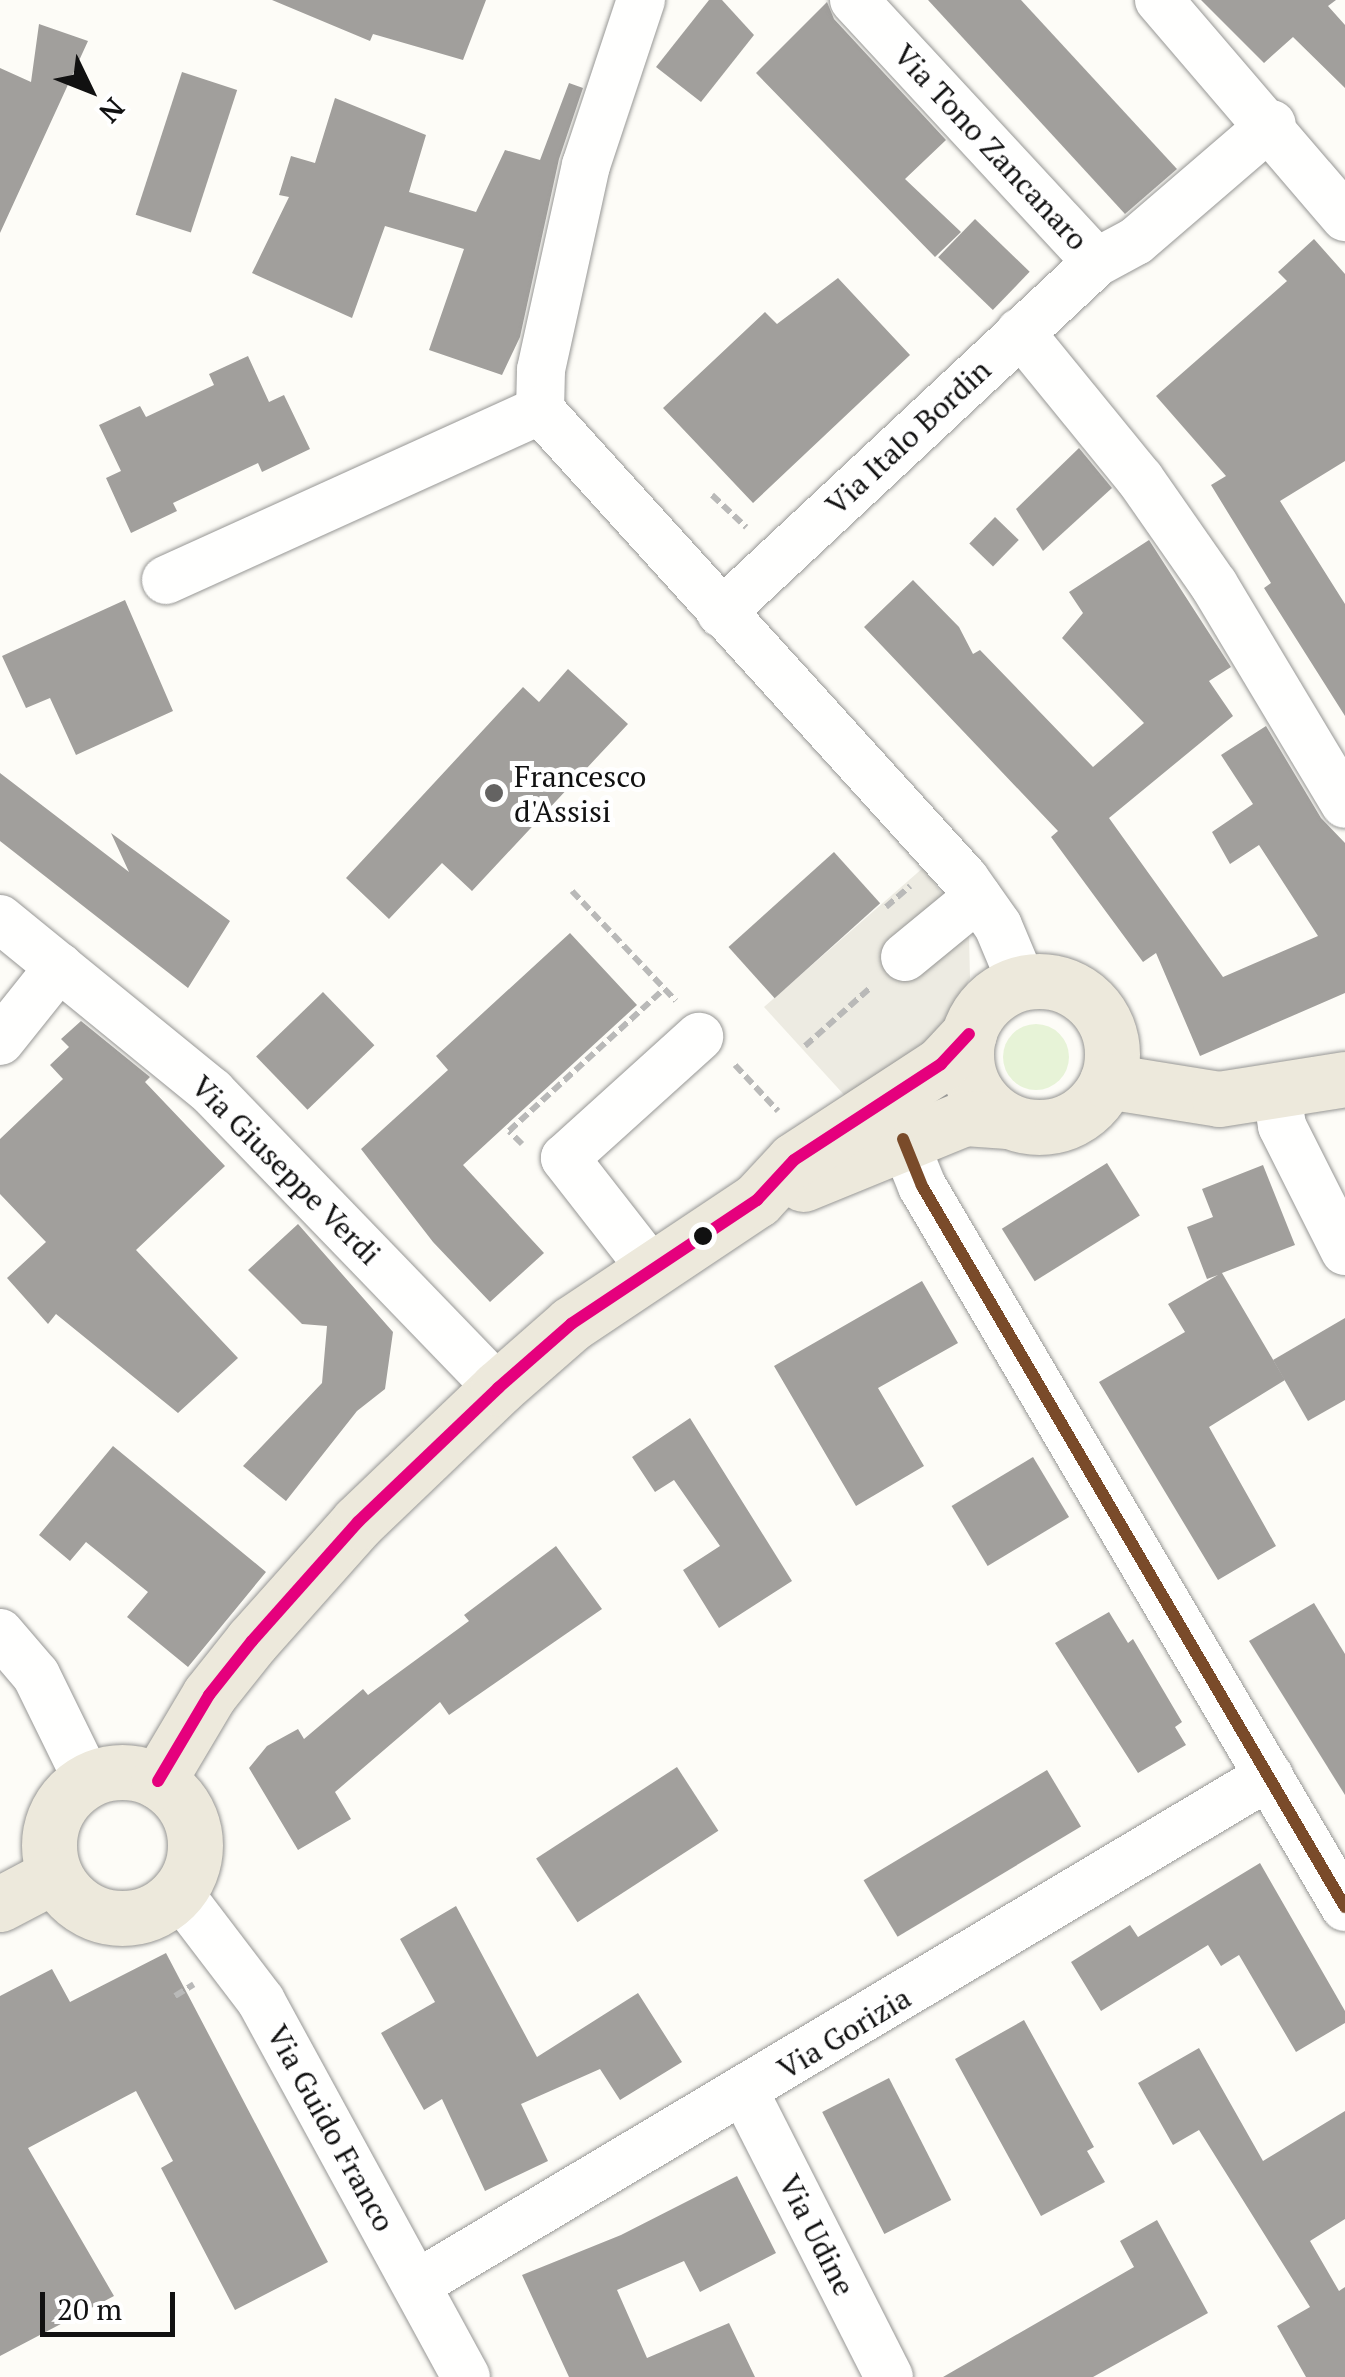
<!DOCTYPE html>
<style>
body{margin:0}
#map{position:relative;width:1345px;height:2377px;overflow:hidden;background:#fdfcf7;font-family:"PT Serif",serif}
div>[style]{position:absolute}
.green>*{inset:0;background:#e7f3d7}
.round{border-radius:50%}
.plaza>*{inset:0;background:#edebe2}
.building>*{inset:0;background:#a19f9c;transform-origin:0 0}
.path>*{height:6px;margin-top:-3px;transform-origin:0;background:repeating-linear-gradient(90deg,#b9b9b8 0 10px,transparent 0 15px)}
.roads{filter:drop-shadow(0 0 2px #979795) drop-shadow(0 0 2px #979795)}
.minor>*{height:48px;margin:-24px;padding:0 24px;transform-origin:24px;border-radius:24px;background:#fffffe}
.major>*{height:55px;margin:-27.5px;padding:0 27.5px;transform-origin:27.5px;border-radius:27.5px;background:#ede9dc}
.major>.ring{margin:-27.5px;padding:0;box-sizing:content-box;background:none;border:55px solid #ede9dc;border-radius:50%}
.bus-1>*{height:12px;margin:-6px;padding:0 6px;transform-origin:6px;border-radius:6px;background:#e5007d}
.bus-2>*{height:12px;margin:-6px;padding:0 6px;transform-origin:6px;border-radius:6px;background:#7a4b2a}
.dots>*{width:28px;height:28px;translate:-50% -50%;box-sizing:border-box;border:5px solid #fff;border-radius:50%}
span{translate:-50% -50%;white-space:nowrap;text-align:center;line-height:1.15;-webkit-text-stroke:10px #fff;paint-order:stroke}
.street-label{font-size:30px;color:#111}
.poi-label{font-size:30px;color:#111}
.left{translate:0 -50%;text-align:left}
.north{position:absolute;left:40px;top:40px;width:100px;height:100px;-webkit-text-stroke:8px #fff;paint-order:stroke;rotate:133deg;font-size:28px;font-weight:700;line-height:40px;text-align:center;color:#111}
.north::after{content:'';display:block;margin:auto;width:35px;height:45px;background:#111;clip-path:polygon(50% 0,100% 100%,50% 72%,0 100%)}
.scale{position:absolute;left:40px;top:2292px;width:135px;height:45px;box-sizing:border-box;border:5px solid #111;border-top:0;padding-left:12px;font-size:30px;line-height:35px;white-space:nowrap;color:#111;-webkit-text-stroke:8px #fff;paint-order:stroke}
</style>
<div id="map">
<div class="green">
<i class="round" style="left:1003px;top:1024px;width:66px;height:66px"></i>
</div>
<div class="plaza">
<i style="clip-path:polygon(924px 867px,969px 936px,970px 978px,945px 1028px,846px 1097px,764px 1007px)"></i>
</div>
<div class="building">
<i style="clip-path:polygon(272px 0,486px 0,463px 60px,373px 34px,370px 41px)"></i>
<i style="clip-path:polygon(709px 0,722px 0,754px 35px,701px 102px,656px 67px)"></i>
<i style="clip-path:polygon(928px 0,1021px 0,1177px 169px,1125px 214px)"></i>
<i style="clip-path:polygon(1201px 0,1336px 0,1328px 6px,1345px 25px,1345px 88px,1293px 37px,1264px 63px)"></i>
<i style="clip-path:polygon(827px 2px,834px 19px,946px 140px,905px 179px,961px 232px,935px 257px,756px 73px)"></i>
<i style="clip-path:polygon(39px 24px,88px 41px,0 233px,0 68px,31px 82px)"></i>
<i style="left:182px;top:72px;width:58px;height:150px;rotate:18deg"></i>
<i style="clip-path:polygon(569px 83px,583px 88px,559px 159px,520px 337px,502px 375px,429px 350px,464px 249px,385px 226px,352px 318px,252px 273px,289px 197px,279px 195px,291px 156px,315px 163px,335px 98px,426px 135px,409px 192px,476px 212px,505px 150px,540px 160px)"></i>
<i style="left:975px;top:219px;width:76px;height:53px;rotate:44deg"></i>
<i style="clip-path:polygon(1314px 239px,1345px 274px,1345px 461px,1280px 501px,1345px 604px,1345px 716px,1264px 588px,1271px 583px,1211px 485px,1226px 476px,1156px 396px,1287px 281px,1278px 272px)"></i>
<i style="clip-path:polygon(838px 278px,910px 355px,753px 503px,663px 408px,765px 312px,777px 324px)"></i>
<i style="clip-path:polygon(248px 356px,269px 402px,284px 395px,310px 449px,262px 472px,258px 463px,173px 503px,177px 511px,131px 533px,106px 478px,121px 471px,99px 425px,140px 406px,146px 417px,214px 385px,209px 374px)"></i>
<i style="clip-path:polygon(1079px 448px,1112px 488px,1043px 551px,1016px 509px)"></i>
<i style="left:995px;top:517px;width:33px;height:37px;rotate:44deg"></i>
<i style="clip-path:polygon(1149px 540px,1231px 667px,1209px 681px,1233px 716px,1109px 818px,1223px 977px,1318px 936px,1259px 845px,1230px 864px,1212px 832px,1253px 804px,1221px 755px,1266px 726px,1321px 818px,1345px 843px,1345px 993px,1200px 1056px,1156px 953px,1143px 962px,1051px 837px,1058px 831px,864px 627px,913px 580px,959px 627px,973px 654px,980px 650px,1093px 767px,1144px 723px,1062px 638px,1083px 613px,1069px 592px)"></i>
<i style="clip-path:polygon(125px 600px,173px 711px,76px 755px,50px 698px,26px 708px,2px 656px)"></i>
<i style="clip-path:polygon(568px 669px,628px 724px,472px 891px,442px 863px,389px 919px,346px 878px,523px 687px,539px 702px)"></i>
<i style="clip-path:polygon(0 773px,129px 872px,111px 833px,230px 921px,188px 988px,0 841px)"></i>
<i style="left:834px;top:852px;width:69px;height:142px;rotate:48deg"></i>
<i style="clip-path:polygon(570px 933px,637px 1005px,463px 1165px,544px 1253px,490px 1302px,433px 1242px,361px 1149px,448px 1070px,436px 1056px)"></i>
<i style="left:323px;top:992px;width:74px;height:93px;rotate:46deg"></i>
<i style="clip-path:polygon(81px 1021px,150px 1077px,145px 1082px,225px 1166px,136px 1250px,238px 1358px,178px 1413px,56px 1314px,48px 1324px,7px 1278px,46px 1242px,0 1194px,0 1139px,63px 1079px,50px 1065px,69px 1047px,61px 1039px)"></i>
<i style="left:1107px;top:1163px;width:62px;height:124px;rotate:58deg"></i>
<i style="clip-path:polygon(1263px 1165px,1295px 1245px,1222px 1273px,1285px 1380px,1209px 1427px,1276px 1546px,1218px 1580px,1099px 1382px,1185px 1332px,1168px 1304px,1218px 1275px,1207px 1279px,1187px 1227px,1213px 1217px,1202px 1189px)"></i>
<i style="clip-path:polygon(298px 1224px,393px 1332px,385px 1389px,357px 1411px,286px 1501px,243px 1466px,322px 1383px,327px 1326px,302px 1324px,248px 1270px)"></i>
<i style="clip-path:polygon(922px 1281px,958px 1343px,878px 1388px,924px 1466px,856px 1506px,774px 1366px)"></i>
<i style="clip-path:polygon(1345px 1318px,1345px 1400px,1308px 1421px,1273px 1360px)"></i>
<i style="clip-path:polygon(690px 1418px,792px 1581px,719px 1628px,683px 1570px,720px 1546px,674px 1480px,655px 1492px,632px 1457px)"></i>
<i style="clip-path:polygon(113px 1446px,266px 1572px,188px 1667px,127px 1617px,148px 1592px,86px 1542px,70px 1561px,39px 1535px)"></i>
<i style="left:1033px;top:1457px;width:70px;height:95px;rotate:59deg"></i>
<i style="clip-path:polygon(556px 1546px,602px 1609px,449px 1715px,440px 1702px,335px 1792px,351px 1819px,298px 1850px,249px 1768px,267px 1746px,298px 1729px,304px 1739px,363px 1689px,368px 1695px,469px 1621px,464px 1615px)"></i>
<i style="clip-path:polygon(1314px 1603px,1345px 1654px,1345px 1795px,1249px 1641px)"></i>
<i style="clip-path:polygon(1109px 1612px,1128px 1643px,1133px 1639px,1182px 1722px,1175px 1727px,1186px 1745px,1138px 1773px,1055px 1643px)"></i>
<i style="left:677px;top:1767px;width:76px;height:168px;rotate:57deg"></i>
<i style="left:1047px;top:1770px;width:66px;height:214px;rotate:59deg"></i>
<i style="clip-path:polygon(1260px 1863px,1345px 2011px,1345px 2023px,1296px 2052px,1239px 1955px,1221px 1966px,1208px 1945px,1101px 2011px,1071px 1962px,1130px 1925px,1138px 1937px)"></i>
<i style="clip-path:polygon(456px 1906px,537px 2057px,638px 1993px,682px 2062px,620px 2100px,600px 2069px,521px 2104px,548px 2161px,485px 2191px,442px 2099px,424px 2110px,381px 2033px,435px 2002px,400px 1939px)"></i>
<i style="clip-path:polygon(166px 1953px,328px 2262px,235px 2310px,161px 2168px,173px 2161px,136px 2091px,28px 2148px,114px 2296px,0 2356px,0 1996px,52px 1969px,70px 2002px)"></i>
<i style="clip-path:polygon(1024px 2020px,1094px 2147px,1087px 2151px,1105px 2182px,1041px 2216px,955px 2059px)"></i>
<i style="clip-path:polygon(1199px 2048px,1263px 2161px,1345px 2111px,1345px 2219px,1310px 2241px,1339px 2291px,1345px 2287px,1345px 2377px,1306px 2377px,1277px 2326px,1310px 2307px,1199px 2130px,1173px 2145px,1138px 2083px)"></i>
<i style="left:889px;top:2078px;width:137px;height:75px;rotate:63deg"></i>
<i style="clip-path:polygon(737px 2176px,776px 2253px,700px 2292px,684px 2261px,617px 2290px,647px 2358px,729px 2323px,755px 2377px,569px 2377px,522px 2275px,621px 2235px)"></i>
<i style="clip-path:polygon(1157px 2220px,1208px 2313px,1093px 2377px,943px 2377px,1134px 2267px,1120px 2241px)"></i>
</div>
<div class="path">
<i style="left:712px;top:495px;width:47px;rotate:43.3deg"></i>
<i style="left:572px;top:891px;width:151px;rotate:46.6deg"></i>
<i style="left:886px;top:907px;width:32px;rotate:-41deg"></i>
<i style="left:805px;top:1046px;width:89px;rotate:-41.8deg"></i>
<i style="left:735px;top:1065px;width:63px;rotate:46.9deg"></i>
<i style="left:522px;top:1144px;width:18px;rotate:-135deg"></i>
<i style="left:509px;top:1131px;width:210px;rotate:-42.5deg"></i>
<i style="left:175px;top:1996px;width:22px;rotate:-32deg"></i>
</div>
<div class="roads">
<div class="minor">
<i style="left:641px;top:0;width:174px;rotate:108.4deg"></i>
<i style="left:586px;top:165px;width:210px;rotate:102.4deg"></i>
<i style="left:541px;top:370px;width:40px;rotate:91.4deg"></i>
<i style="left:540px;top:410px;width:633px;rotate:47.82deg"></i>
<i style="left:965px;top:879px;width:57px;rotate:54.9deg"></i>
<i style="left:998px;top:926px;width:62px;rotate:67.2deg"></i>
<i style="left:854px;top:0;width:357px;rotate:47.2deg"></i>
<i style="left:1159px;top:0;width:286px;rotate:49.4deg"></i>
<i style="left:1020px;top:332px;width:190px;rotate:50.8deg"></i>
<i style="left:1140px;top:479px;width:129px;rotate:55.1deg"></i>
<i style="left:1214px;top:585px;width:255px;rotate:59.1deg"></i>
<i style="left:166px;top:580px;width:411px;rotate:-24.4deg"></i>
<i style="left:721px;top:613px;width:514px;rotate:-43.03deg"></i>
<i style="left:1097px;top:262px;width:44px;rotate:-28.3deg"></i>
<i style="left:1136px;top:241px;width:179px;rotate:-40.7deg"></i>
<i style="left:0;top:919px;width:274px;rotate:39.2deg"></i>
<i style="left:212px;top:1092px;width:412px;rotate:46deg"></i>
<i style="left:905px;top:957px;width:94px;rotate:-39.4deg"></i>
<i style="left:0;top:1041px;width:95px;rotate:-51.4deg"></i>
<i style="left:1277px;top:1094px;width:32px;rotate:81deg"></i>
<i style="left:1282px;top:1126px;width:140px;rotate:63.3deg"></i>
<i style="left:903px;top:1139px;width:51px;rotate:68deg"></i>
<i style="left:922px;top:1186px;width:836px;rotate:59.6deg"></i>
<i style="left:649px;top:1266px;width:137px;rotate:-127.9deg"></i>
<i style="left:565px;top:1158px;width:181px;rotate:-42.1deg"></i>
<i style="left:0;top:1633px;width:55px;rotate:49.4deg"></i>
<i style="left:36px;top:1675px;width:118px;rotate:63.9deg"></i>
<i style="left:178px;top:1892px;width:137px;rotate:52.7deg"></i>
<i style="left:261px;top:2001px;width:428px;rotate:61.4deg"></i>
<i style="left:745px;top:2093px;width:318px;rotate:63.1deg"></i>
<i style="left:417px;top:2284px;width:992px;rotate:-30.81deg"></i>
</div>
<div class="major">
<i class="ring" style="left:966px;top:981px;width:91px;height:91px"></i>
<i style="left:1107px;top:1081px;width:113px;rotate:9.1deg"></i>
<i style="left:1219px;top:1099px;width:128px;rotate:-9deg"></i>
<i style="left:803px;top:1184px;width:175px;rotate:-22.2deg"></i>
<i style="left:965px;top:1118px;width:43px;rotate:4deg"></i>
<i class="ring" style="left:49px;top:1772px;width:91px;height:91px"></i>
<i style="left:158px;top:1781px;width:100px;rotate:-59.3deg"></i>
<i style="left:209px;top:1695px;width:69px;rotate:-51.5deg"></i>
<i style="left:252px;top:1641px;width:159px;rotate:-48.3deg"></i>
<i style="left:358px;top:1522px;width:194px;rotate:-43.7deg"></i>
<i style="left:498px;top:1388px;width:97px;rotate:-41.2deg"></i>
<i style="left:571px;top:1324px;width:224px;rotate:-33.7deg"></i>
<i style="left:757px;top:1200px;width:54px;rotate:-47.2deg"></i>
<i style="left:794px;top:1160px;width:176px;rotate:-33.1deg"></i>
<i style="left:941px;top:1064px;width:41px;rotate:-47deg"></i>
<i style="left:0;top:1904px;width:62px;rotate:-27.8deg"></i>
</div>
</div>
<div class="bus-1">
<i style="left:158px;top:1781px;width:100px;rotate:-59.3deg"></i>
<i style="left:209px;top:1695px;width:69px;rotate:-51.5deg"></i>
<i style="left:252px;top:1641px;width:159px;rotate:-48.3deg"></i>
<i style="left:358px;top:1522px;width:194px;rotate:-43.7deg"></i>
<i style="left:498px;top:1388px;width:97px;rotate:-41.2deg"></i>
<i style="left:571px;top:1324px;width:224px;rotate:-33.7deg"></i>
<i style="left:757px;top:1200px;width:54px;rotate:-47.2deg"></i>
<i style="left:794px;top:1160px;width:176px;rotate:-33.1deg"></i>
<i style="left:941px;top:1064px;width:41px;rotate:-47deg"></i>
</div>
<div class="bus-2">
<i style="left:903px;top:1139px;width:51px;rotate:68deg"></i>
<i style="left:922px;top:1186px;width:836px;rotate:59.6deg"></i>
</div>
<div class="dots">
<i style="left:494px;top:793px;background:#646362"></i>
<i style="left:703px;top:1236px;background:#111"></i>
</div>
<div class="street-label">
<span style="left:991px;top:147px;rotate:47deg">Via Tono Zancanaro</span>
<span style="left:908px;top:437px;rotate:-43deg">Via Italo Bordin</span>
<span style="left:286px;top:1170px;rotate:45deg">Via Giuseppe Verdi</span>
<span style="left:844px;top:2033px;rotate:-31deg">Via Gorizia</span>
<span style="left:331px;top:2128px;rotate:61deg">Via Guido Franco</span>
<span style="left:817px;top:2235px;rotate:63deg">Via Udine</span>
</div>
<div class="poi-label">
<span class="left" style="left:514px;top:793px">Francesco<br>d'Assisi</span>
</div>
<div class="north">N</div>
<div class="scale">20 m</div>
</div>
